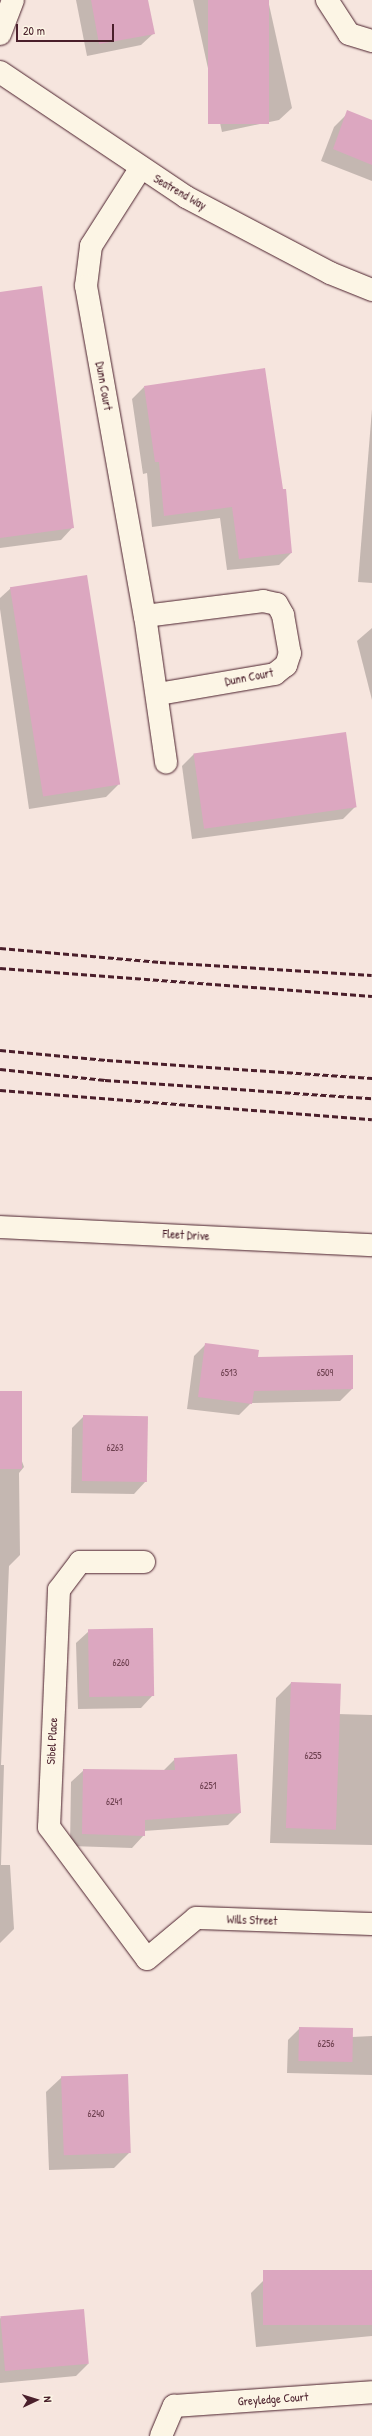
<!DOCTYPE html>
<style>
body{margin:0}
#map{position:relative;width:372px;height:2436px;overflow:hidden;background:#f6e5de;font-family:"Patrick Hand",sans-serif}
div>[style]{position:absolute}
.shadow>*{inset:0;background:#0003}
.building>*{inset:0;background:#dca7c0;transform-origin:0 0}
.roads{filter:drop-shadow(0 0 1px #4a1f2b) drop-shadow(0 0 1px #4a1f2b)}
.street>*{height:22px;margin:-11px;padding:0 11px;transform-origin:11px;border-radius:11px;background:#fcf5e5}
.secondary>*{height:22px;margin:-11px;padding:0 11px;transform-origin:11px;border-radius:11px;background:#fcf5e5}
.rail>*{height:3px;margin-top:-1.5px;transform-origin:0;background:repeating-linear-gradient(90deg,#4a1f2b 0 6px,transparent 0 9px)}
span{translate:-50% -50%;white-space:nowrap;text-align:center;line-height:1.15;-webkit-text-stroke:3px #fcf5e5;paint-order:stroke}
.number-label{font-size:10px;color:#6e4150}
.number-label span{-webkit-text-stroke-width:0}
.street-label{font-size:12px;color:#4a1f2b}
.north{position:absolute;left:16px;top:2380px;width:40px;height:40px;-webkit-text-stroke:3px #fcf5e5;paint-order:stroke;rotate:86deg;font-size:11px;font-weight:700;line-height:16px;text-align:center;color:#4a1f2b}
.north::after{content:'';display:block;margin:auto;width:14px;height:18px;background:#4a1f2b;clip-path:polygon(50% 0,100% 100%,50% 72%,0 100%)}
.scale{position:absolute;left:16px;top:24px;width:98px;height:18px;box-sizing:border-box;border:2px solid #4a1f2b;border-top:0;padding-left:5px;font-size:12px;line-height:14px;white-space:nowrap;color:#4a1f2b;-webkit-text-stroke:3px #fcf5e5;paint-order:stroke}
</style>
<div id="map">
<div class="shadow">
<i style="clip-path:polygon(76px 0,147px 0,154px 33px,141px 45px,87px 56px)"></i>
<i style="clip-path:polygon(193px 0,268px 0,292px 108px,279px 120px,222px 132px)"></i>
<i style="clip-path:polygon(346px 115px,372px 121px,372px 181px,321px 161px,334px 127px)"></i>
<i style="clip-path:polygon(0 293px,73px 527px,61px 540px,0 548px)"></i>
<i style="clip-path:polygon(144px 387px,291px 553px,279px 565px,227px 570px,220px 518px,152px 527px,147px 473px,143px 474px,132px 399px)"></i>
<i style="clip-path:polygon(372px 409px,372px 583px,358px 582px)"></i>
<i style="clip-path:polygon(11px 588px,118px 785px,106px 797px,29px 809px,0 609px,0 598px)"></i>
<i style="clip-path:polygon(372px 628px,372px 700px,357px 641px)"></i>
<i style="clip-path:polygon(194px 754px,355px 807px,343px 819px,192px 839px,182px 766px)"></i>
<i style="clip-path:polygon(206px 1344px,257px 1358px,352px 1389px,340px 1401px,251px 1403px,239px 1415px,187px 1409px,194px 1356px)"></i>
<i style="clip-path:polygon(0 1399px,24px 1467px,19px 1473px,20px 1555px,9px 1566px,1px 1765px,4px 1765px,1px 1865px,10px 1865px,14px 1929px,0 1943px)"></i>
<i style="clip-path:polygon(84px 1416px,146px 1481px,134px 1494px,71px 1493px,72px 1428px)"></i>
<i style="clip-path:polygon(89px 1631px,153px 1695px,141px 1708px,78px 1709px,76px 1643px)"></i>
<i style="clip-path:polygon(291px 1683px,338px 1714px,372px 1715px,372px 1845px,270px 1843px,276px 1698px)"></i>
<i style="clip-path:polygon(175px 1759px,240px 1813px,228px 1825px,144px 1831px,144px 1835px,132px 1848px,70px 1846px,71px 1782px,84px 1770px,163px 1771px)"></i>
<i style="clip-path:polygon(300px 2028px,352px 2037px,372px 2036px,372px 2075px,287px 2073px,288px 2040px)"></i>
<i style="clip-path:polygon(62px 2077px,130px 2152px,114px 2168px,49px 2170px,46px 2092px)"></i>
<i style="clip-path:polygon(372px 2271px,372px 2336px,256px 2347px,251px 2293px,263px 2281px)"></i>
<i style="clip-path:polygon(0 2318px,88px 2364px,76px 2376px,0 2383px)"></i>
</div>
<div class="building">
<i style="clip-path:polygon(91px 0,148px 0,155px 34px,99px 44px)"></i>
<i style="left:208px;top:0;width:61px;height:124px"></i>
<i style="clip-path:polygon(347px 110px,372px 120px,372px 165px,333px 149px)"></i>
<i style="clip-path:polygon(42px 286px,74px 528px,0 538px,0 292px)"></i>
<i style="clip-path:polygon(265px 368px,283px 489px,286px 489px,292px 553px,239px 559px,232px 507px,164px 516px,159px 462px,155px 462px,144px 386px)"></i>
<i style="left:87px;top:575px;width:212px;height:78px;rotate:81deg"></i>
<i style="left:346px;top:732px;width:76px;height:154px;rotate:82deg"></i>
<i style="clip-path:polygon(205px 1343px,259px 1350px,258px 1357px,353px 1355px,353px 1389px,254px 1391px,252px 1404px,198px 1397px)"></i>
<i style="left:0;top:1391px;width:22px;height:78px"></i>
<i style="left:83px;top:1415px;width:65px;height:66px;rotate:1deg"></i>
<i style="left:153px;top:1628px;width:68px;height:65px;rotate:89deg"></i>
<i style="left:291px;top:1682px;width:50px;height:146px;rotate:2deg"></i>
<i style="clip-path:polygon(237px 1754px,241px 1813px,145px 1820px,145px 1836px,82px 1834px,83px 1769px,175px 1770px,174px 1758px)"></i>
<i style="left:299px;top:2027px;width:54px;height:34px;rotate:1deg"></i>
<i style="left:128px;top:2074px;width:79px;height:67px;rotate:88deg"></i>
<i style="left:372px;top:2270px;width:55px;height:109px;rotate:90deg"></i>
<i style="left:84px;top:2309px;width:55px;height:84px;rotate:85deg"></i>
</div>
<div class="roads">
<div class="street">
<i style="left:327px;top:0;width:40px;rotate:57.1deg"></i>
<i style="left:349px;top:34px;width:24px;rotate:17deg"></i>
<i style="left:0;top:34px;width:36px;rotate:-69deg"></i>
<i style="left:0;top:72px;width:224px;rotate:33.9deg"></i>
<i style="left:186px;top:197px;width:163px;rotate:27.8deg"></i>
<i style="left:330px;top:273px;width:45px;rotate:22deg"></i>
<i style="left:140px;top:169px;width:91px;rotate:122.5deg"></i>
<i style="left:91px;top:246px;width:40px;rotate:97.1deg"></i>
<i style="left:86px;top:286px;width:335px;rotate:79.9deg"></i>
<i style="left:145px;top:616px;width:148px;rotate:81.8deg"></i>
<i style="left:145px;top:616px;width:119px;rotate:-7.2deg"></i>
<i style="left:263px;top:601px;width:14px;rotate:12deg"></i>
<i style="left:277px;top:604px;width:13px;rotate:61deg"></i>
<i style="left:283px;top:615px;width:39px;rotate:80deg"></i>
<i style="left:290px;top:653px;width:13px;rotate:108deg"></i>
<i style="left:286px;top:665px;width:14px;rotate:141deg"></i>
<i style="left:275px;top:674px;width:119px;rotate:170.3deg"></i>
<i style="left:144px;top:1562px;width:64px;rotate:180deg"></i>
<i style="left:80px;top:1562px;width:35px;rotate:127deg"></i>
<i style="left:59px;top:1590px;width:237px;rotate:92.4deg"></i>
<i style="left:49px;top:1827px;width:164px;rotate:53.4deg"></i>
<i style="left:147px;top:1959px;width:64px;rotate:-39.9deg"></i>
<i style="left:196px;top:1918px;width:176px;rotate:2deg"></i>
<i style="left:161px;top:2436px;width:33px;rotate:-67deg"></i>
<i style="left:174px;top:2406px;width:198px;rotate:-4deg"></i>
</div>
<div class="secondary">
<i style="left:0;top:1227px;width:372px;rotate:2.8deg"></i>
</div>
</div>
<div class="rail">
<i style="left:0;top:948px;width:161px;rotate:5deg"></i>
<i style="left:160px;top:962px;width:212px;rotate:3.5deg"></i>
<i style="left:0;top:968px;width:373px;rotate:4.3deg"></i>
<i style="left:0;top:1050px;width:107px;rotate:5.3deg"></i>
<i style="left:107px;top:1060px;width:266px;rotate:3.9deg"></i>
<i style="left:0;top:1069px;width:106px;rotate:6deg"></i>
<i style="left:105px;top:1080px;width:268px;rotate:3.9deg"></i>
<i style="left:0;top:1090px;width:373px;rotate:4.5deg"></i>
</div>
<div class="number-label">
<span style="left:229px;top:1373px">6513</span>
<span style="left:325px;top:1373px">6509</span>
<span style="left:115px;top:1448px">6263</span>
<span style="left:121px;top:1663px">6260</span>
<span style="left:313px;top:1756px">6255</span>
<span style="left:208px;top:1786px">6251</span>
<span style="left:114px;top:1802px">6241</span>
<span style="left:326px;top:2044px">6256</span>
<span style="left:96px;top:2114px">6240</span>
</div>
<div class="street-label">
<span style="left:180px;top:192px;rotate:30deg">Seatrend Way</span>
<span style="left:104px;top:386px;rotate:80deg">Dunn Court</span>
<span style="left:249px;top:677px;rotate:-11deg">Dunn Court</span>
<span style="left:186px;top:1235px;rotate:3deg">Fleet Drive</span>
<span style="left:52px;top:1741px;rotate:-87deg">Sibel Place</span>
<span style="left:252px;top:1920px;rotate:2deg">Wills Street</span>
<span style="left:273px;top:2399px;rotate:-4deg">Greyledge Court</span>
</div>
<div class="north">N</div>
<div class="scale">20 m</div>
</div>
